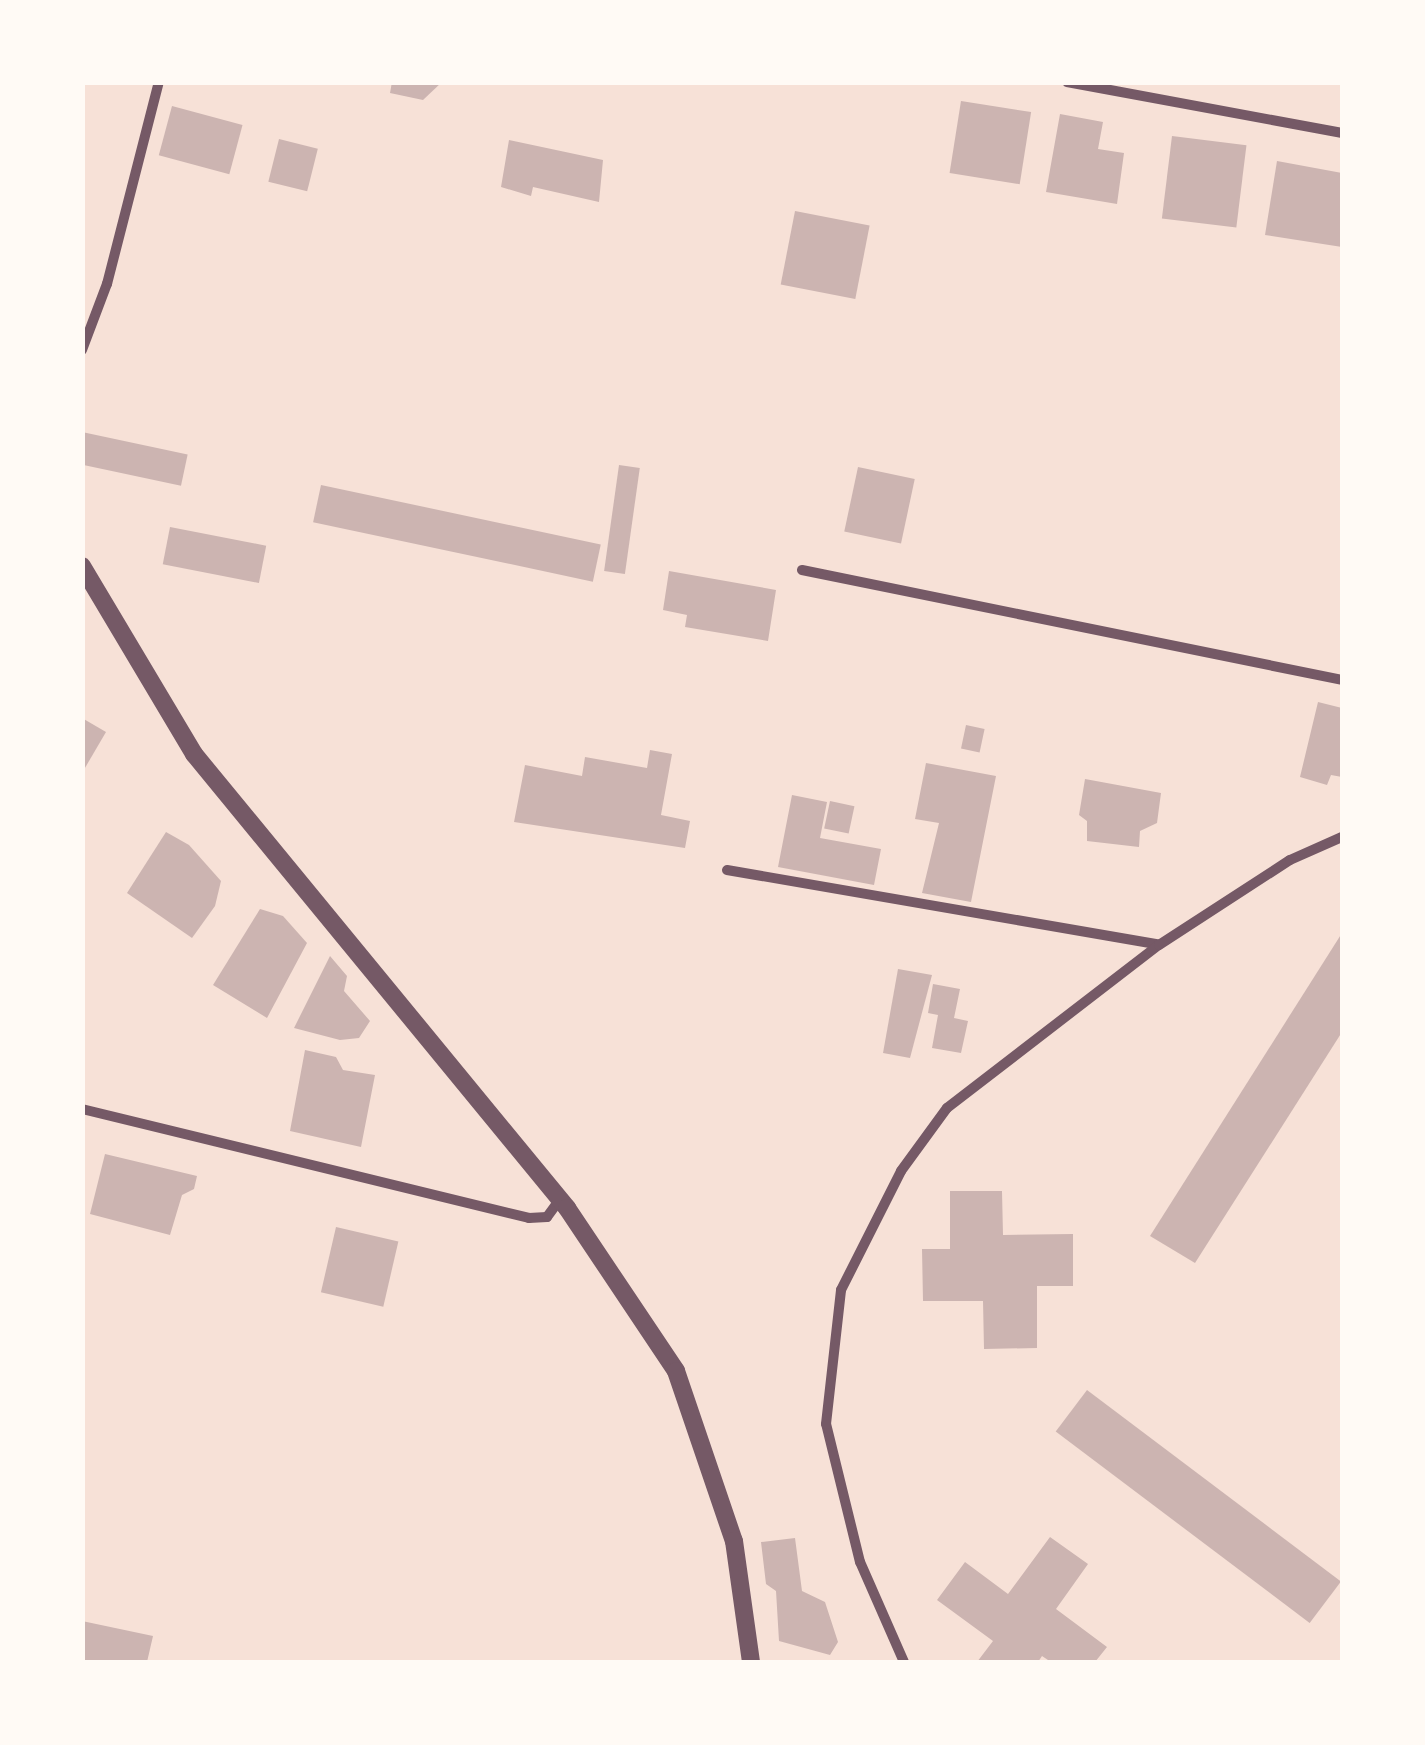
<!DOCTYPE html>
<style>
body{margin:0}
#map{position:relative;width:1425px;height:1745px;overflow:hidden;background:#f7e1d7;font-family:"Noto Serif",serif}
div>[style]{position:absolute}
.building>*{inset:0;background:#ccb4b1;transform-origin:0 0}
.minor>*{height:10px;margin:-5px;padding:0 5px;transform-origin:5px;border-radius:5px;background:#755966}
.tertiary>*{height:18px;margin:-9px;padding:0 9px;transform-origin:9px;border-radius:9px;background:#755966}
span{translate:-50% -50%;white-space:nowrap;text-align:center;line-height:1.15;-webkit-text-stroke:10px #fffaf5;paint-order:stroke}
.frame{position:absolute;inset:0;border:85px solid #fffaf5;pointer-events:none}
</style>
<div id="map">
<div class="building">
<i style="clip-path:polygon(392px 82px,442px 82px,423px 100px,390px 93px)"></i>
<i style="left:961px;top:101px;width:71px;height:73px;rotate:9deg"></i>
<i style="left:172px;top:106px;width:73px;height:51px;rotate:15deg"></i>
<i style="clip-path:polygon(1060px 114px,1103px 122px,1098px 149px,1124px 153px,1117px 204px,1046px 192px)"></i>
<i style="left:1172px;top:136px;width:75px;height:83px;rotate:7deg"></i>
<i style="left:279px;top:139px;width:40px;height:44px;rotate:14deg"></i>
<i style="clip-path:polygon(509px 140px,603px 160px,599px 202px,533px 187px,531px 196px,501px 187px)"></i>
<i style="clip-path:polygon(1277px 161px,1342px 173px,1342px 247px,1265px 235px)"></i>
<i style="left:795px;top:211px;width:76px;height:75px;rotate:11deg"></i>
<i style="left:82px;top:432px;width:108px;height:32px;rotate:12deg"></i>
<i style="left:619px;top:465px;width:21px;height:107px;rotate:8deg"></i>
<i style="left:858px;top:467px;width:58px;height:66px;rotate:12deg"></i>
<i style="left:321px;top:485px;width:286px;height:38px;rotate:12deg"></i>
<i style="left:170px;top:527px;width:98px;height:38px;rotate:11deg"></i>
<i style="clip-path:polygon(669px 571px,776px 590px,768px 641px,685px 627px,687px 615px,663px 610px)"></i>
<i style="clip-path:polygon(1318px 702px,1342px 708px,1342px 777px,1331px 775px,1327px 785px,1300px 777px)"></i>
<i style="clip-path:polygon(82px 718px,106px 732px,82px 773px)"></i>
<i style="left:966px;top:725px;width:19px;height:24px;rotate:12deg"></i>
<i style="clip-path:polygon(650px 750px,672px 754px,661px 815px,690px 821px,685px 848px,514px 822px,525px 765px,582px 776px,585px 757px,647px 768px)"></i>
<i style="clip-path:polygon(926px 763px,996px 776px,971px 902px,922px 893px,939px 823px,915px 819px)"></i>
<i style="clip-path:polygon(1085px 779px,1161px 793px,1157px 823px,1140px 831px,1139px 847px,1087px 841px,1087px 821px,1079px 815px)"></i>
<i style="clip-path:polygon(792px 795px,827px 802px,820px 838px,881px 849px,874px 885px,778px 867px)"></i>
<i style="left:830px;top:801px;width:25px;height:28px;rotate:12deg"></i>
<i style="clip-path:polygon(166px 832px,189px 845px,221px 881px,215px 906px,192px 938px,127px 893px)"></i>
<i style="clip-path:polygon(260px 909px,283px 916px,307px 943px,267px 1018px,213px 985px)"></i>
<i style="clip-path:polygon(1342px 933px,1342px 1032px,1195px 1263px,1150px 1236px)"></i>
<i style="clip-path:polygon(330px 956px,347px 976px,344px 991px,370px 1021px,359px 1038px,340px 1040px,294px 1028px)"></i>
<i style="clip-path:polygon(898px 969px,932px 975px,910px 1058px,883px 1053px)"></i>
<i style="clip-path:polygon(933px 984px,960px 989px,954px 1018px,968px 1021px,961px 1053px,932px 1048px,938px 1015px,928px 1013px)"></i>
<i style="clip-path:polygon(305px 1050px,336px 1057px,343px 1070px,375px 1075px,361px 1147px,290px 1131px)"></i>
<i style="clip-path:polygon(105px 1154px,197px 1176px,194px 1189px,182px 1195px,170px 1235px,90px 1214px)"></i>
<i style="clip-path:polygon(950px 1191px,1002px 1191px,1003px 1235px,1073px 1234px,1073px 1286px,1037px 1286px,1037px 1348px,984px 1349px,983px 1301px,923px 1301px,922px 1249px,950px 1249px)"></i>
<i style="left:336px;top:1227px;width:64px;height:67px;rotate:13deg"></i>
<i style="left:1087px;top:1390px;width:318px;height:52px;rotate:37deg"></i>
<i style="clip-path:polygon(1050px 1537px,1088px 1564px,1056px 1609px,1107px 1647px,1095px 1662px,1051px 1662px,1042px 1656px,1038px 1662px,977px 1662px,993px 1641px,937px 1600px,965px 1562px,1008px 1594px)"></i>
<i style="clip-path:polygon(795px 1538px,802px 1591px,825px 1602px,838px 1642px,830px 1655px,779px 1641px,776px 1591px,766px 1584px,761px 1542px)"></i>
<i style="clip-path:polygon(82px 1621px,153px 1636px,147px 1662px,82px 1662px)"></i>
</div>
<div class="minor">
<i style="left:1067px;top:82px;width:280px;rotate:10.5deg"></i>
<i style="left:82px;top:350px;width:71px;rotate:-69.3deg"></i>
<i style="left:107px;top:284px;width:209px;rotate:-75.6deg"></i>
<i style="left:802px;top:570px;width:551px;rotate:11.51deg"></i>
<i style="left:727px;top:870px;width:438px;rotate:9.8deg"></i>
<i style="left:82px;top:1109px;width:460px;rotate:13.7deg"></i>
<i style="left:529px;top:1218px;width:18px;rotate:-3deg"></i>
<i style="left:547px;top:1217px;width:22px;rotate:-54deg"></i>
<i style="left:904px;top:1662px;width:109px;rotate:-113.7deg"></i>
<i style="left:860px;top:1562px;width:142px;rotate:-103.8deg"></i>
<i style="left:826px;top:1424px;width:135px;rotate:-83.6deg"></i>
<i style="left:841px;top:1290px;width:133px;rotate:-63.2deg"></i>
<i style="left:901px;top:1171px;width:78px;rotate:-53.9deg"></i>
<i style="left:947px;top:1108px;width:267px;rotate:-37.6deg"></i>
<i style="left:1159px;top:945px;width:156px;rotate:-33deg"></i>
<i style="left:1290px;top:860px;width:57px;rotate:-23.9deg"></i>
</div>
<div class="tertiary">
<i style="left:82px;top:566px;width:219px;rotate:59.2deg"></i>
<i style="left:194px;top:754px;width:588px;rotate:50.59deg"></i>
<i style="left:567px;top:1208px;width:196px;rotate:56.2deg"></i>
<i style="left:676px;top:1371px;width:180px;rotate:71.2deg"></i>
<i style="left:734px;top:1541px;width:122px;rotate:82deg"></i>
</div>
<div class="frame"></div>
</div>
